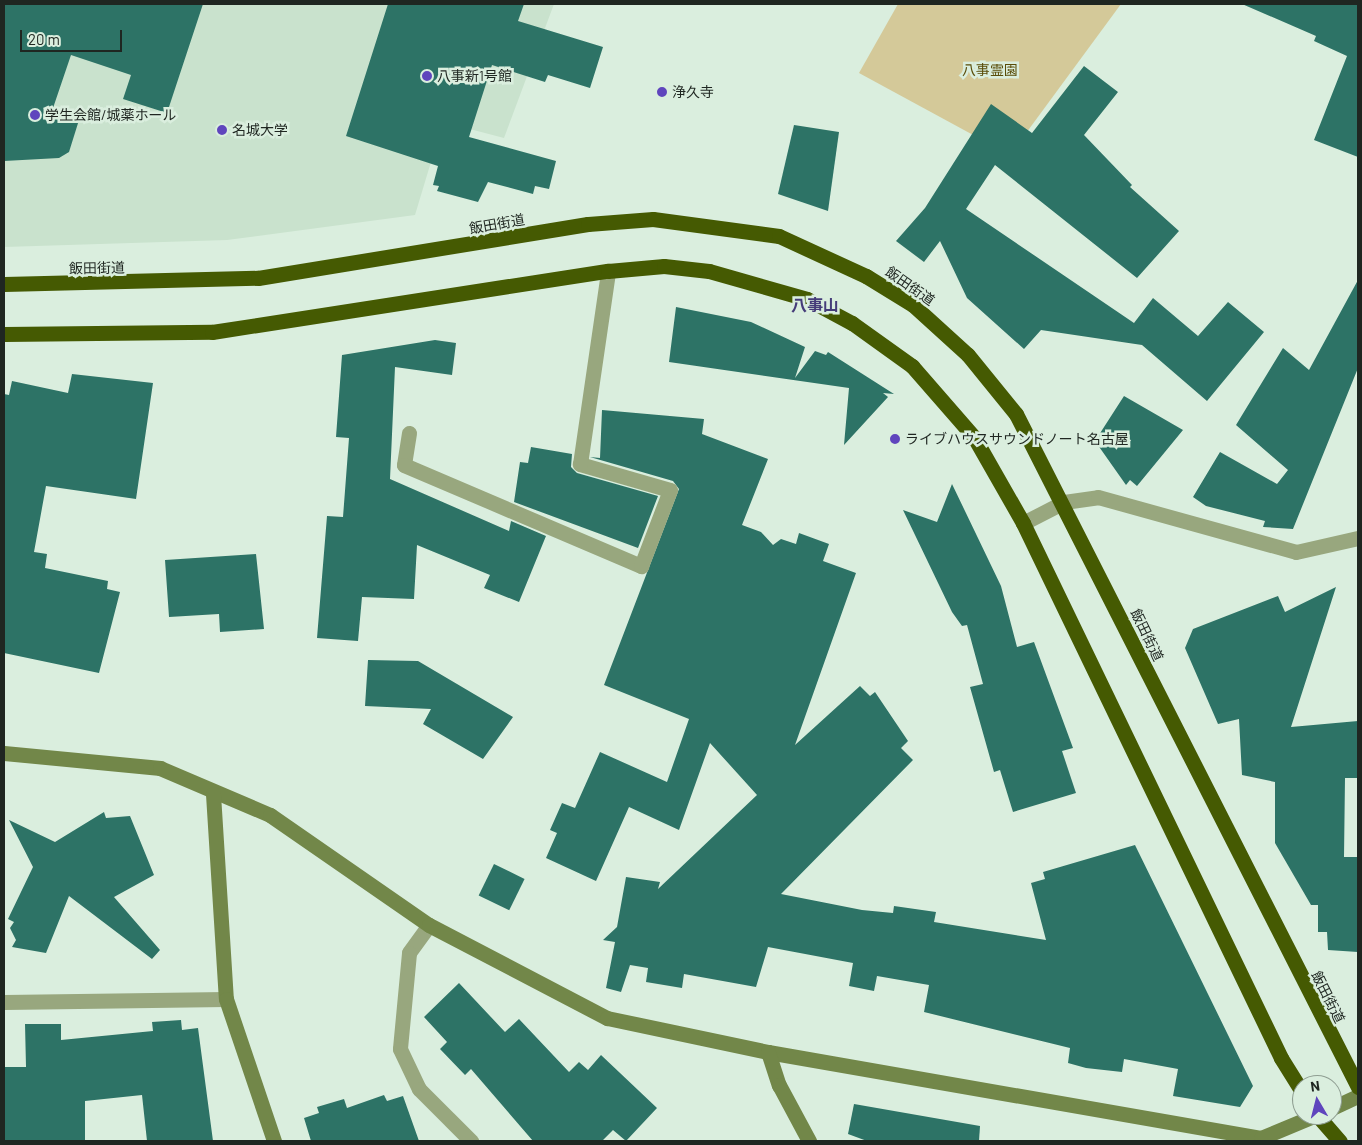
<!DOCTYPE html>
<meta charset="utf-8">
<style>
body{margin:0}
#map{position:relative;width:1362px;height:1145px;overflow:hidden;background:#daeede;font-family:Barlow,"Noto Sans JP",sans-serif}
div>[style]{position:absolute}
.built>*{inset:0;background:#c9e2cd}
.green>*{inset:0;background:#d4c999}
.building>*{inset:0;background:#2d7366;transform-origin:0 0}
.lane>*{height:15px;margin:-7.5px;padding:0 7.5px;transform-origin:7.5px;border-radius:7.5px;background:#98a77e}
.street>*{height:15px;margin:-7.5px;padding:0 7.5px;transform-origin:7.5px;border-radius:7.5px;background:#98a77e}
.secondary>*{height:15px;margin:-7.5px;padding:0 7.5px;transform-origin:7.5px;border-radius:7.5px;background:#728749}
.highway>*{height:15px;margin:-7.5px;padding:0 7.5px;transform-origin:7.5px;border-radius:7.5px;background:#455a02}
.dots>*{width:14px;height:14px;translate:-50% -50%;box-sizing:border-box;border:2px solid #daeede;border-radius:50%}
span{translate:-50% -50%;white-space:nowrap;text-align:center;line-height:1.15;-webkit-text-stroke:5px #daeede;paint-order:stroke}
.park-label{font-size:14px;color:#5a4d09}
.poi-label{font-size:14px;color:#1f2621}
.left{translate:0 -50%;text-align:left}
.street-label{font-size:14px;color:#1f2621}
.quarter-label{font-size:16px;color:#453c79;font-weight:700}
.frame{position:absolute;inset:0;border:5px solid #1f2621;pointer-events:none}
.north{position:absolute;left:1292px;top:1075px;width:50px;height:50px;box-sizing:border-box;background:#daeede;border:1px solid #8f9e92;border-radius:50%;rotate:352deg;font-size:14px;font-weight:700;line-height:20px;text-align:center;color:#1f2621}
.north::after{content:'';display:block;margin:auto;width:18px;height:22px;background:#5f45bd;clip-path:polygon(50% 0,100% 100%,50% 72%,0 100%)}
.scale{position:absolute;left:20px;top:30px;width:102px;height:22px;box-sizing:border-box;border:2px solid #1f2621;border-top:0;padding-left:6px;font-size:15px;line-height:18px;white-space:nowrap;color:#1f2621;-webkit-text-stroke:4px #daeede;paint-order:stroke}
</style>
<div id="map">
<div class="built">
<i style="clip-path:polygon(4px 4px,554px 4px,504px 138px,443px 122px,415px 215px,227px 240px,4px 247px)"></i>
</div>
<div class="green">
<i style="clip-path:polygon(898px 4px,1121px 4px,1010px 155px,859px 73px)"></i>
</div>
<div class="building">
<i style="clip-path:polygon(4px 4px,203px 4px,167px 113px,123px 99px,131px 75px,71px 55px,52px 111px,79px 120px,69px 152px,59px 158px,4px 161px)"></i>
<i style="clip-path:polygon(388px 4px,524px 4px,518px 21px,603px 47px,590px 88px,548px 75px,545px 82px,492px 65px,469px 137px,556px 161px,549px 189px,535px 186px,533px 194px,488px 182px,478px 202px,437px 191px,439px 186px,433px 185px,438px 166px,346px 136px)"></i>
<i style="clip-path:polygon(1242px 4px,1358px 4px,1358px 157px,1314px 140px,1347px 56px,1314px 41px,1316px 36px)"></i>
<i style="clip-path:polygon(1084px 66px,1118px 92px,1084px 135px,1132px 185px,1130px 187px,1179px 231px,1137px 278px,995px 165px,966px 209px,1134px 323px,1153px 298px,1198px 336px,1228px 302px,1264px 332px,1207px 401px,1142px 345px,1041px 330px,1024px 349px,967px 298px,940px 241px,924px 262px,896px 241px,925px 208px,991px 104px,1032px 133px)"></i>
<i style="clip-path:polygon(794px 125px,839px 132px,828px 211px,778px 194px)"></i>
<i style="clip-path:polygon(1358px 280px,1358px 368px,1293px 529px,1263px 527px,1265px 521px,1206px 506px,1193px 497px,1220px 452px,1277px 484px,1288px 470px,1236px 425px,1283px 348px,1309px 370px)"></i>
<i style="clip-path:polygon(676px 307px,751px 322px,805px 347px,795px 378px,815px 351px,826px 355px,828px 352px,894px 394px,883px 393px,888px 397px,844px 445px,849px 388px,669px 362px)"></i>
<i style="clip-path:polygon(435px 340px,456px 343px,452px 375px,395px 367px,390px 479px,509px 531px,511px 521px,546px 536px,519px 602px,484px 588px,490px 575px,417px 545px,414px 599px,362px 597px,358px 641px,317px 638px,327px 516px,343px 517px,349px 438px,336px 437px,342px 355px)"></i>
<i style="clip-path:polygon(72px 374px,153px 383px,136px 499px,46px 486px,34px 552px,47px 554px,45px 568px,108px 581px,107px 589px,120px 592px,99px 673px,4px 653px,4px 394px,9px 395px,12px 381px,68px 393px)"></i>
<i style="clip-path:polygon(1124px 396px,1183px 430px,1137px 486px,1130px 480px,1126px 485px,1095px 441px)"></i>
<i style="clip-path:polygon(602px 410px,704px 419px,702px 434px,768px 459px,742px 525px,761px 532px,773px 545px,781px 539px,796px 544px,799px 533px,829px 544px,823px 561px,856px 573px,795px 745px,860px 686px,870px 696px,875px 692px,908px 741px,901px 748px,913px 760px,781px 894px,862px 910px,893px 913px,894px 906px,936px 912px,934px 922px,1046px 940px,1031px 883px,1045px 879px,1043px 872px,1135px 845px,1253px 1086px,1240px 1107px,1173px 1096px,1178px 1069px,1124px 1059px,1122px 1072px,1086px 1068px,1068px 1063px,1070px 1048px,924px 1012px,929px 985px,877px 976px,874px 991px,849px 986px,853px 963px,768px 947px,756px 987px,684px 974px,682px 988px,646px 982px,648px 968px,630px 965px,621px 992px,606px 988px,615px 942px,603px 940px,617px 927px,626px 877px,660px 882px,658px 889px,757px 795px,710px 743px,679px 830px,629px 807px,596px 881px,546px 858px,557px 833px,550px 830px,562px 803px,575px 808px,600px 752px,667px 782px,689px 719px,604px 685px,679px 489px,673px 481px,590px 457px,600px 458px)"></i>
<i style="clip-path:polygon(531px 447px,572px 454px,571px 467px,577px 473px,658px 496px,638px 548px,514px 502px,520px 462px,528px 463px)"></i>
<i style="clip-path:polygon(952px 484px,1001px 586px,1017px 647px,1034px 642px,1073px 748px,1062px 751px,1076px 793px,1013px 812px,1000px 770px,994px 772px,970px 687px,983px 684px,967px 625px,962px 626px,952px 612px,903px 510px,937px 522px)"></i>
<i style="clip-path:polygon(256px 554px,264px 629px,220px 632px,219px 614px,169px 617px,165px 560px)"></i>
<i style="clip-path:polygon(1336px 587px,1291px 727px,1358px 721px,1358px 778px,1345px 778px,1344px 857px,1358px 857px,1358px 952px,1328px 950px,1327px 932px,1318px 932px,1318px 905px,1311px 905px,1275px 843px,1275px 782px,1242px 775px,1239px 719px,1218px 724px,1185px 648px,1193px 629px,1278px 596px,1285px 612px)"></i>
<i style="clip-path:polygon(368px 660px,418px 661px,513px 717px,483px 759px,423px 724px,431px 709px,365px 706px)"></i>
<i style="clip-path:polygon(104px 812px,106px 818px,130px 816px,154px 875px,114px 897px,160px 950px,152px 959px,69px 896px,46px 953px,12px 947px,16px 940px,10px 928px,14px 922px,8px 919px,33px 867px,9px 820px,55px 842px)"></i>
<i style="left:494px;top:864px;width:34px;height:35px;rotate:26deg"></i>
<i style="clip-path:polygon(459px 983px,505px 1032px,519px 1019px,569px 1072px,579px 1062px,588px 1070px,601px 1055px,657px 1108px,626px 1141px,613px 1130px,602px 1141px,533px 1141px,471px 1069px,465px 1075px,440px 1049px,447px 1042px,424px 1017px)"></i>
<i style="clip-path:polygon(181px 1020px,182px 1030px,198px 1028px,213px 1141px,147px 1141px,142px 1095px,85px 1101px,85px 1141px,4px 1141px,4px 1067px,26px 1067px,25px 1024px,61px 1024px,61px 1040px,153px 1031px,152px 1022px)"></i>
<i style="clip-path:polygon(384px 1095px,387px 1101px,403px 1096px,419px 1141px,311px 1141px,304px 1118px,319px 1113px,317px 1107px,344px 1099px,347px 1108px)"></i>
<i style="clip-path:polygon(854px 1104px,980px 1126px,979px 1141px,867px 1141px,848px 1134px)"></i>
</div>
<div class="lane">
<i style="left:1023px;top:523px;width:46px;rotate:-27.1deg"></i>
<i style="left:1064px;top:502px;width:34px;rotate:-8deg"></i>
<i style="left:1098px;top:497px;width:205px;rotate:15.5deg"></i>
<i style="left:1296px;top:552px;width:64px;rotate:-12.7deg"></i>
</div>
<div class="street">
<i style="left:409px;top:433px;width:32px;rotate:99deg"></i>
<i style="left:404px;top:465px;width:258px;rotate:23.1deg"></i>
<i style="left:641px;top:566px;width:81px;rotate:-69.1deg"></i>
<i style="left:670px;top:490px;width:94px;rotate:-163.9deg"></i>
<i style="left:580px;top:464px;width:195px;rotate:-81.7deg"></i>
<i style="left:429px;top:925px;width:34px;rotate:126deg"></i>
<i style="left:409px;top:953px;width:96px;rotate:95.4deg"></i>
<i style="left:400px;top:1049px;width:44px;rotate:64.6deg"></i>
<i style="left:419px;top:1089px;width:74px;rotate:45deg"></i>
<i style="left:4px;top:1002px;width:222px;rotate:-0.8deg"></i>
</div>
<div class="secondary">
<i style="left:4px;top:753px;width:157px;rotate:5.5deg"></i>
<i style="left:160px;top:768px;width:120px;rotate:23.1deg"></i>
<i style="left:270px;top:815px;width:193px;rotate:34.7deg"></i>
<i style="left:429px;top:925px;width:201px;rotate:27.6deg"></i>
<i style="left:607px;top:1018px;width:165px;rotate:11.9deg"></i>
<i style="left:768px;top:1052px;width:500px;rotate:9.9deg"></i>
<i style="left:1261px;top:1138px;width:60px;rotate:-22.7deg"></i>
<i style="left:213px;top:794px;width:205px;rotate:86.4deg"></i>
<i style="left:226px;top:999px;width:150px;rotate:71.3deg"></i>
<i style="left:768px;top:1052px;width:35px;rotate:72deg"></i>
<i style="left:779px;top:1085px;width:64px;rotate:61.8deg"></i>
<i style="left:1332px;top:1108px;width:29px;rotate:-25deg"></i>
</div>
<div class="highway">
<i style="left:4px;top:284px;width:254px;rotate:-1.4deg"></i>
<i style="left:258px;top:278px;width:334px;rotate:-9.3deg"></i>
<i style="left:588px;top:224px;width:65px;rotate:-4.4deg"></i>
<i style="left:653px;top:219px;width:127px;rotate:7.7deg"></i>
<i style="left:779px;top:236px;width:96px;rotate:24.7deg"></i>
<i style="left:866px;top:276px;width:55px;rotate:31.7deg"></i>
<i style="left:913px;top:305px;width:74px;rotate:42.3deg"></i>
<i style="left:968px;top:355px;width:76px;rotate:50.9deg"></i>
<i style="left:1016px;top:414px;width:755px;rotate:63.06deg"></i>
<i style="left:4px;top:334px;width:208px;rotate:-0.6deg"></i>
<i style="left:212px;top:332px;width:401px;rotate:-8.8deg"></i>
<i style="left:608px;top:271px;width:56px;rotate:-5.1deg"></i>
<i style="left:664px;top:266px;width:45px;rotate:6.3deg"></i>
<i style="left:709px;top:271px;width:102px;rotate:15.9deg"></i>
<i style="left:807px;top:299px;width:51px;rotate:28.1deg"></i>
<i style="left:852px;top:323px;width:74px;rotate:35.6deg"></i>
<i style="left:912px;top:366px;width:94px;rotate:48.9deg"></i>
<i style="left:974px;top:437px;width:99px;rotate:60.3deg"></i>
<i style="left:1023px;top:523px;width:594px;rotate:64.25deg"></i>
<i style="left:1281px;top:1058px;width:40px;rotate:58deg"></i>
<i style="left:1317px;top:1115px;width:35px;rotate:49deg"></i>
</div>
<div class="dots">
<i style="left:427px;top:76px;background:#5f45bd"></i>
<i style="left:662px;top:92px;background:#5f45bd"></i>
<i style="left:35px;top:115px;background:#5f45bd"></i>
<i style="left:222px;top:130px;background:#5f45bd"></i>
<i style="left:895px;top:439px;background:#5f45bd"></i>
</div>
<div class="park-label">
<span style="left:990px;top:70px">八事霊園</span>
</div>
<div class="poi-label">
<span class="left" style="left:437px;top:76px">八事新1号館</span>
<span class="left" style="left:672px;top:92px">浄久寺</span>
<span class="left" style="left:45px;top:115px">学生会館/城薬ホール</span>
<span class="left" style="left:232px;top:130px">名城大学</span>
<span class="left" style="left:905px;top:439px">ライブハウスサウンドノート名古屋</span>
</div>
<div class="street-label">
<span style="left:497px;top:224px;rotate:-10deg">飯田街道</span>
<span style="left:97px;top:268px;rotate:-1deg">飯田街道</span>
<span style="left:910px;top:286px;rotate:35deg">飯田街道</span>
<span style="left:1147px;top:635px;rotate:64deg">飯田街道</span>
<span style="left:1328px;top:997px;rotate:63deg">飯田街道</span>
</div>
<div class="quarter-label">
<span style="left:815px;top:305px">八事山</span>
</div>
<div class="frame"></div>
<div class="north">N</div>
<div class="scale">20 m</div>
</div>
